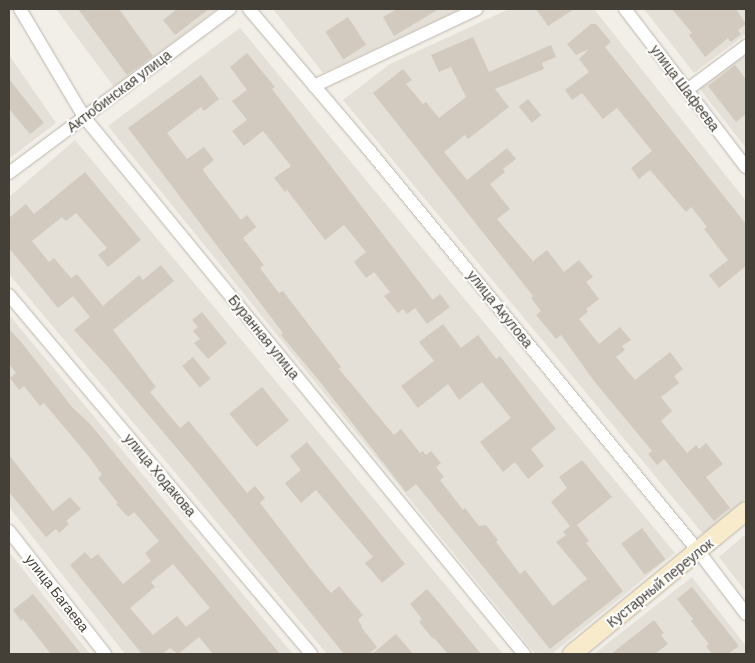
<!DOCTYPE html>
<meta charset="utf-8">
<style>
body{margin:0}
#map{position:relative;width:755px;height:663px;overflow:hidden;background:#f2eee8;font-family:Barlow,sans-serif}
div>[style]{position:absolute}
.residential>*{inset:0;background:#e5e0d7}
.building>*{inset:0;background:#d2c9bf;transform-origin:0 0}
.roads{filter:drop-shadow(0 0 1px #bcb5ac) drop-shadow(0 0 1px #bcb5ac)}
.street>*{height:12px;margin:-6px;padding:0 6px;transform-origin:6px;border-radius:6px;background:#fff}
.secondary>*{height:18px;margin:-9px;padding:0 9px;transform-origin:9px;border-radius:9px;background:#f8ebcc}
span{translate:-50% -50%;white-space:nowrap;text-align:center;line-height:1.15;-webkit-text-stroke:4px #fff;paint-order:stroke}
.street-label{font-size:14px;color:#443f37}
.frame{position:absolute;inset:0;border:10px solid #443f37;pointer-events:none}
</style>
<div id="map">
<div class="residential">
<i style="clip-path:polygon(56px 9px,217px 9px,114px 87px)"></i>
<i style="clip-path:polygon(273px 9px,461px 9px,323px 73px)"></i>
<i style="clip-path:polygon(509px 9px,594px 9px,746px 201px,746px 499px,704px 535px,343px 100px,390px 64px)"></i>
<i style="clip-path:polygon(644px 9px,746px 9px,746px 34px,694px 73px)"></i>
<i style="clip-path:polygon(240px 28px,675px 553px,552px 654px,535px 654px,108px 126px)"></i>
<i style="clip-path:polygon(746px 54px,746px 148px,699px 88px)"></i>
<i style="clip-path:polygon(9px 55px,56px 123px,9px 159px)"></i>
<i style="clip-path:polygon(75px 140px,503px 654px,327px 654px,9px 274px,9px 197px)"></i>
<i style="clip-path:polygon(9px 315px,293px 654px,125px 654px,9px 507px)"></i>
<i style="clip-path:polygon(746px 534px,746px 592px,719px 557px)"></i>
<i style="clip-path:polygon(9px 552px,90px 654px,9px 654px)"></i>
<i style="clip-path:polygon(692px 577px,746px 646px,746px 654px,594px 654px)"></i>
</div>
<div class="building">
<i style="clip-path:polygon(78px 9px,119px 9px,153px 56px,127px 75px)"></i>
<i style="clip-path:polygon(177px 9px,209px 9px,175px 35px,163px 20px)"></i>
<i style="clip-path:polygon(397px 9px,439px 9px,394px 36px,383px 17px)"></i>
<i style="clip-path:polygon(536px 9px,574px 9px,548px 26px)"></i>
<i style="clip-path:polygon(672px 9px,736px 9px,746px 24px,738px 30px,741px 34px,731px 42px,728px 38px,705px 57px,689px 35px,692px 33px)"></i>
<i style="left:348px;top:17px;width:33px;height:27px;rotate:57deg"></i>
<i style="clip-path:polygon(591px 24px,596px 24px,611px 42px,605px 47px,746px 224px,746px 266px,719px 288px,709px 275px,728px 260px,704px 229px,707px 227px,691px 207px,686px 212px,650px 170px,639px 179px,631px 168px,652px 151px,617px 108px,603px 119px,582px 93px,572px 100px,565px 90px,589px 72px,579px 59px,589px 49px,576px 55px,567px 44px)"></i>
<i style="clip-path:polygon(473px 37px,489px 72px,551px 45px,556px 57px,542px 63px,544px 69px,495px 89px,509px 107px,468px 139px,465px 135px,444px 152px,467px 180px,507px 148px,516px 159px,503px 169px,505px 172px,490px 184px,510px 209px,497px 219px,533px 261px,547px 250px,564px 272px,579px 260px,593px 277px,586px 282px,599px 299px,586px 309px,588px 312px,579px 319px,599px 344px,620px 327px,631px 340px,622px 346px,625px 350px,616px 357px,635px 380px,670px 352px,683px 369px,674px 376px,679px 383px,661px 397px,672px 411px,661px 421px,687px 453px,696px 445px,699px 449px,706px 443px,723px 464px,706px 477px,730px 508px,714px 521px,664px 459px,657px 465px,648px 454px,652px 451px,594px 381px,561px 335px,556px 339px,536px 315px,541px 311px,531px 298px,533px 296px,373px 93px,403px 69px,412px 80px,406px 84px,423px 104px,426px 102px,439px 118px,466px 97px,451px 67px,439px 72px,431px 55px)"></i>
<i style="clip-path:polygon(247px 53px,275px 87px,272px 89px,433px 300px,440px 294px,450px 307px,427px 324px,415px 308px,407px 314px,403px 309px,398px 313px,384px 296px,390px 292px,374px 272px,366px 278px,354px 262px,366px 252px,344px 225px,325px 240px,316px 228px,287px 190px,285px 192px,274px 178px,291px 166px,263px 131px,244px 146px,232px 131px,247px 120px,232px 101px,247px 90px,230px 67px)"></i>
<i style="clip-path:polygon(735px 65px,746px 79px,746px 114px,736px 122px,708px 86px)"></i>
<i style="clip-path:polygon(201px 75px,219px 99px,204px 111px,201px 107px,167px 133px,187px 159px,204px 147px,214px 160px,203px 169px,204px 172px,241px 220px,247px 215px,256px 227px,243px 238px,264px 265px,260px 268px,279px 293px,283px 291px,341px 367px,339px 369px,394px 435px,401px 429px,420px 453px,423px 451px,426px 455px,431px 451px,441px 463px,436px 467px,444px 477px,440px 480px,463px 510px,465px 508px,479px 526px,486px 525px,498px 540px,496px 542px,520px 574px,525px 570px,553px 606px,587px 579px,556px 542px,566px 535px,563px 532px,570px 526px,551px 502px,567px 488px,559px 477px,582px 460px,612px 497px,577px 525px,589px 541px,586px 543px,623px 591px,550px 649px,416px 484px,406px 492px,321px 383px,281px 335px,283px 333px,128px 128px)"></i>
<i style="clip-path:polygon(9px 79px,44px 123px,30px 134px,9px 109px)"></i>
<i style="left:528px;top:99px;width:21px;height:12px;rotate:51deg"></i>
<i style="clip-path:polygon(85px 172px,141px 240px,108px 267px,98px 255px,107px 248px,76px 213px,66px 221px,62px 217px,32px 241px,49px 262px,54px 258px,71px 278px,77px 274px,103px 306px,139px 275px,143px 280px,161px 265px,174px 281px,113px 330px,156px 387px,150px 392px,180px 428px,189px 421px,247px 493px,255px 486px,265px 498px,260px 503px,311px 569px,331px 593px,339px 586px,363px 615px,358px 620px,362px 626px,361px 627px,377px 647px,369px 654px,344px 654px,191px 465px,108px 367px,74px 330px,90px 317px,73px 296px,58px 308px,9px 248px,9px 218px,26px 204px,34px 214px)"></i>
<i style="clip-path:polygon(202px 312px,227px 343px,208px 359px,194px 343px,200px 339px,193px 331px,198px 327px,192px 320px)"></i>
<i style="clip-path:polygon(443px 324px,461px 348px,478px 335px,496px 359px,500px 356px,556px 429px,531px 449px,544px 466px,528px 479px,515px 462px,503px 472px,480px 442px,511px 418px,482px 382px,459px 400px,448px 384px,418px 408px,401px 386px,434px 361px,419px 342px)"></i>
<i style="clip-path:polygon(evenodd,9px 329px,22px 343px,72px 407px,90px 424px,280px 654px,213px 654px,199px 637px,178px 654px,170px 648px,162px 654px,142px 654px,70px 565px,85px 552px,91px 559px,98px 554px,123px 584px,151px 561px,145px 553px,159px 541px,134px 512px,128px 517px,116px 504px,118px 503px,98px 478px,102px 475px,90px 458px,44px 403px,40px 406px,24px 386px,19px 390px,10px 378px,16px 373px,9px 364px,9px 329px,173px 564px,210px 608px,186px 627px,177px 616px,153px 635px,130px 608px,155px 587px,151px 582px,173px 564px)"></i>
<i style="left:193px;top:357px;width:28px;height:14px;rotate:51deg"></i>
<i style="left:262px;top:387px;width:43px;height:42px;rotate:51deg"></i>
<i style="clip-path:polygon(307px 442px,405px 564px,382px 583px,365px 563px,373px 557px,316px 490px,301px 503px,285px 483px,301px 470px,290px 456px)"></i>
<i style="clip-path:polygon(9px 455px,53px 511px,70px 497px,81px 509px,66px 521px,69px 524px,59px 533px,56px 529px,46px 537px,9px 492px)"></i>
<i style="left:642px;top:528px;width:39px;height:26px;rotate:53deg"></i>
<i style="clip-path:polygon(692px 587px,739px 646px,728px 654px,712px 654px,706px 646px,709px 644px,691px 621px,693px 619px,677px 599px)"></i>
<i style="clip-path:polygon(427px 589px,440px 604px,481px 654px,448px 654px,434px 638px,433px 639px,419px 622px,422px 619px,410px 604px)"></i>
<i style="clip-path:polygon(33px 594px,50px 615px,81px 654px,51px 654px,23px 619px,21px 621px,13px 610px)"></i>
<i style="clip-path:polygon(654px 620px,664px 633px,661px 635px,668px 644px,655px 654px,611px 654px)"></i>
<i style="clip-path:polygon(396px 634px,413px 654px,372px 654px)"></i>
</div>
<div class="roads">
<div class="street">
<i style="left:20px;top:9px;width:126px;rotate:59.3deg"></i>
<i style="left:84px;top:117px;width:694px;rotate:50.67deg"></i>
<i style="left:249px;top:9px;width:185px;rotate:49.6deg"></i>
<i style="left:369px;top:150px;width:520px;rotate:50.62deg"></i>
<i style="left:699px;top:552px;width:78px;rotate:52.8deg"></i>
<i style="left:625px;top:9px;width:199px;rotate:52.6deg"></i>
<i style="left:314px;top:86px;width:180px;rotate:-25.3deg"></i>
<i style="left:687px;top:90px;width:74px;rotate:-36.7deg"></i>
<i style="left:9px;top:173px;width:275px;rotate:-36.6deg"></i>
<i style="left:9px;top:295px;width:469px;rotate:49.9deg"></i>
<i style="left:9px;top:531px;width:156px;rotate:52deg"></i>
</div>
<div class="secondary">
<i style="left:572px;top:654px;width:225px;rotate:-39.4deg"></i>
</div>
</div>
<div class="street-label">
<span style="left:685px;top:88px;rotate:53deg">улица Шафеева</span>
<span style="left:119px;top:91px;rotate:-37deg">Актюбинская улица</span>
<span style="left:500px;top:309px;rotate:51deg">улица Акулова</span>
<span style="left:264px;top:337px;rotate:51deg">Буранная улица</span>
<span style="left:160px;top:475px;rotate:50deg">улица Ходакова</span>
<span style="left:660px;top:583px;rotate:-39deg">Кустарный переулок</span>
<span style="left:57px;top:593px;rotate:52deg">улица Багаева</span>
</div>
<div class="frame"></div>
</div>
